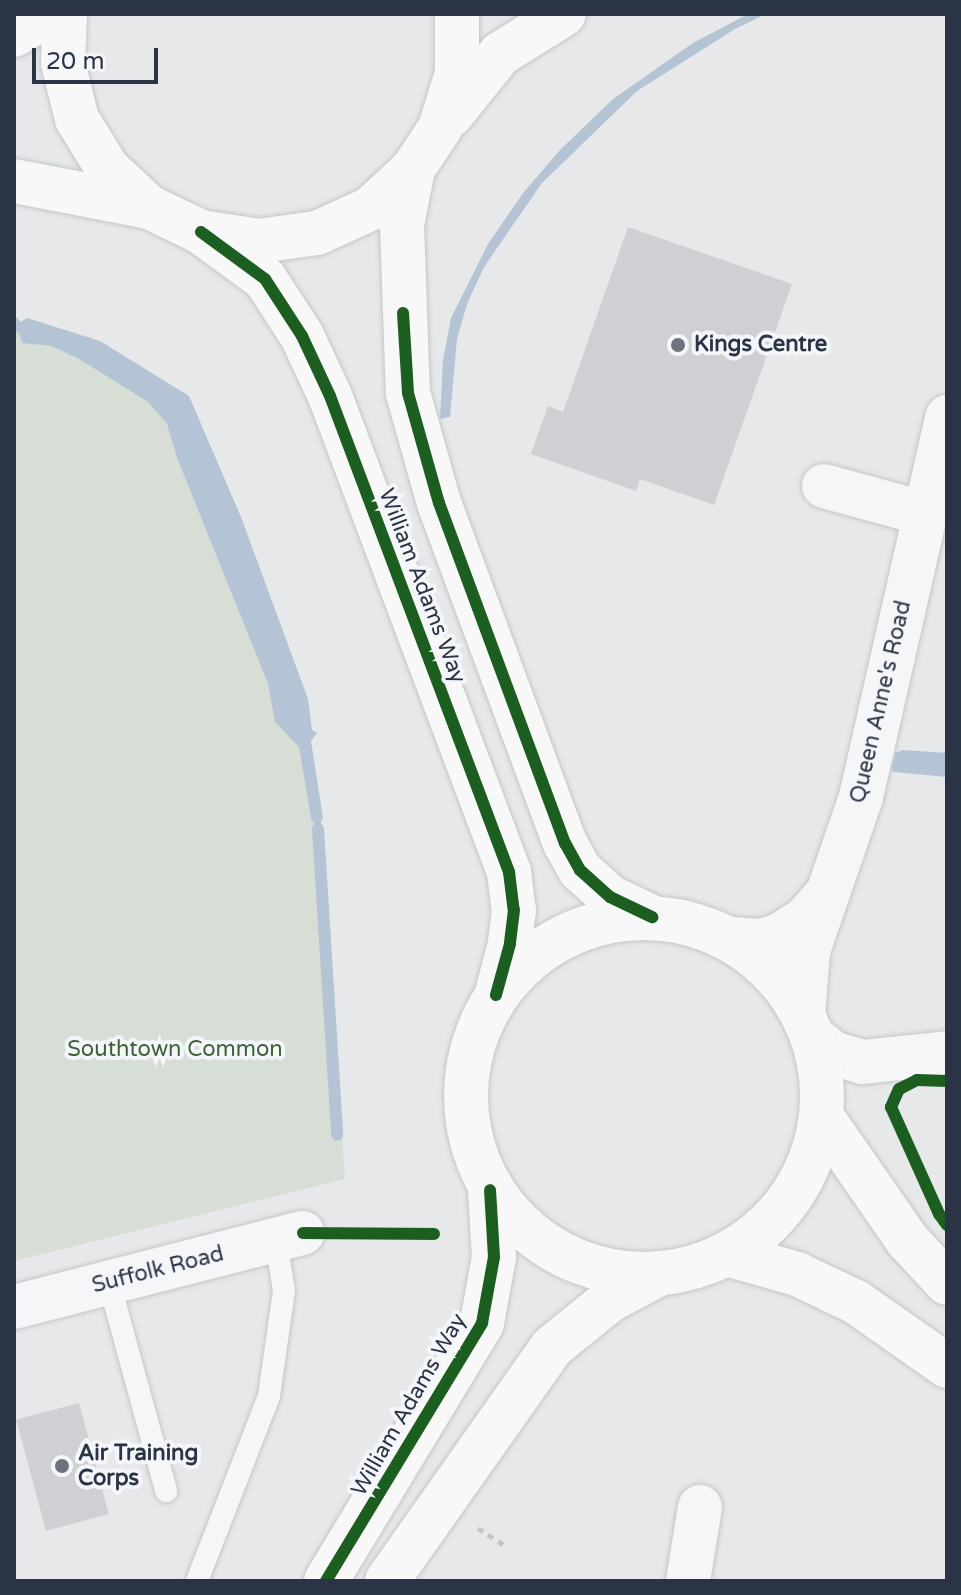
<!DOCTYPE html>
<style>
body{margin:0}
#map{position:relative;width:961px;height:1595px;overflow:hidden;background:#e6e8ea;font-family:"Varela Round",sans-serif}
div>[style]{position:absolute}
.green>*{inset:0;background:#d6ded6}
.water>*{inset:0;background:#b4c4d5}
.stream>*{height:12px;margin:-6px;padding:0 6px;transform-origin:6px;border-radius:6px;background:#b4c4d5}
.building>*{inset:0;background:#ced0d3;transform-origin:0 0}
.path>*{height:5px;margin-top:-2.5px;transform-origin:0;background:repeating-linear-gradient(90deg,#c5c6ca 0 6px,transparent 0 12px)}
.roads{filter:drop-shadow(0 0 2px #c4c6c8) drop-shadow(0 0 2px #c4c6c8)}
.lane>*{height:22px;margin:-11px;padding:0 11px;transform-origin:11px;border-radius:11px;background:#f5f6f7}
.street>*{height:44px;margin:-22px;padding:0 22px;transform-origin:22px;border-radius:22px;background:#f5f6f7}
.secondary>*{height:44px;margin:-22px;padding:0 22px;transform-origin:22px;border-radius:22px;background:#f8f8f8}
.primary>*{height:44px;margin:-22px;padding:0 22px;transform-origin:22px;border-radius:22px;background:#f8f8f8}
.primary>.ring{margin:-22px;padding:0;box-sizing:content-box;background:none;border:44px solid #f8f8f8;border-radius:50%}
.highway>*{height:44px;margin:-22px;padding:0 22px;transform-origin:22px;border-radius:22px;background:#f8f8f8}
.cycleway>*{height:12px;margin:-6px;padding:0 6px;transform-origin:6px;border-radius:6px;background:#1b5e20}
.dots>*{width:22px;height:22px;translate:-50% -50%;box-sizing:border-box;border:4px solid #f4f6f9;border-radius:50%}
span{translate:-50% -50%;white-space:nowrap;text-align:center;line-height:1.15;-webkit-text-stroke:8px #f4f6f9;paint-order:stroke}
.poi-label{font-size:22px;color:#2b3445;font-weight:700}
.left{translate:0 -50%;text-align:left}
.street-label{font-size:22px;color:#2b3445}
.park-label{font-size:22px;color:#3f6138}
.frame{position:absolute;inset:0;border:16px solid #2b3445;pointer-events:none}
.scale{position:absolute;left:32px;top:48px;width:126px;height:36px;box-sizing:border-box;border:4px solid #2b3445;border-top:0;padding-left:10px;font-size:24px;line-height:28px;white-space:nowrap;color:#2b3445;-webkit-text-stroke:6px #f4f6f9;paint-order:stroke}
</style>
<div id="map">
<div class="green">
<i style="clip-path:polygon(14px 331px,19px 333px,22px 343px,51px 346px,79px 359px,148px 402px,167px 424px,177px 458px,269px 687px,275px 721px,299px 746px,311px 819px,322px 836px,345px 1179px,14px 1261px)"></i>
</div>
<div class="water">
<i style="clip-path:polygon(748px 14px,766px 14px,735px 29px,637px 91px,542px 183px,484px 267px,467px 304px,457px 339px,450px 417px,440px 419px,443px 360px,451px 318px,488px 244px,523px 193px,560px 150px,613px 99px,693px 43px)"></i>
<i style="clip-path:polygon(14px 315px,21px 322px,27px 318px,100px 341px,189px 396px,241px 517px,308px 699px,312px 730px,317px 733px,311px 741px,323px 818px,318px 829px,311px 819px,299px 747px,275px 722px,268px 684px,177px 458px,167px 424px,148px 402px,79px 359px,51px 346px,22px 343px,19px 333px,14px 331px)"></i>
<i style="clip-path:polygon(903px 750px,947px 753px,947px 777px,894px 772px,891px 770px,895px 753px)"></i>
</div>
<div class="stream">
<i style="left:318px;top:829px;width:306px;rotate:86.4deg"></i>
</div>
<div class="building">
<i style="clip-path:polygon(628px 227px,792px 284px,714px 505px,640px 479px,636px 491px,531px 454px,548px 406px,563px 412px)"></i>
<i style="left:79px;top:1403px;width:115px;height:65px;rotate:75deg"></i>
</div>
<div class="path">
<i style="left:478px;top:1528px;width:35px;rotate:33deg"></i>
</div>
<div class="roads">
<div class="lane">
<i style="left:109px;top:1282px;width:217px;rotate:74.7deg"></i>
<i style="left:197px;top:1581px;width:199px;rotate:-68.7deg"></i>
<i style="left:269px;top:1396px;width:106px;rotate:-81.9deg"></i>
<i style="left:284px;top:1291px;width:52px;rotate:-98.9deg"></i>
</div>
<div class="street">
<i style="left:824px;top:486px;width:103px;rotate:15.3deg"></i>
<i style="left:731px;top:939px;width:31px;rotate:4deg"></i>
<i style="left:762px;top:941px;width:19px;rotate:-18deg"></i>
<i style="left:780px;top:935px;width:30px;rotate:-33deg"></i>
<i style="left:805px;top:919px;width:33px;rotate:-49deg"></i>
<i style="left:803px;top:1015px;width:64px;rotate:-85.5deg"></i>
<i style="left:808px;top:951px;width:163px;rotate:-71deg"></i>
<i style="left:861px;top:797px;width:390px;rotate:-77.2deg"></i>
<i style="left:812px;top:1036px;width:27px;rotate:39deg"></i>
<i style="left:833px;top:1053px;width:30px;rotate:17deg"></i>
<i style="left:862px;top:1062px;width:85px;rotate:-6deg"></i>
<i style="left:14px;top:1307px;width:298px;rotate:-14.4deg"></i>
<i style="left:688px;top:1581px;width:75px;rotate:-80.8deg"></i>
</div>
<div class="secondary">
<i style="left:326px;top:1581px;width:301px;rotate:-58.8deg"></i>
<i style="left:482px;top:1323px;width:67px;rotate:-79.7deg"></i>
<i style="left:494px;top:1257px;width:67px;rotate:-93.4deg"></i>
<i style="left:387px;top:1581px;width:286px;rotate:-54.8deg"></i>
<i style="left:552px;top:1347px;width:75px;rotate:-39deg"></i>
<i style="left:610px;top:1300px;width:58px;rotate:-27.9deg"></i>
</div>
<div class="primary">
<i style="left:413px;top:169px;width:57px;rotate:101.1deg"></i>
<i style="left:402px;top:225px;width:168px;rotate:88deg"></i>
<i style="left:408px;top:393px;width:114px;rotate:74.3deg"></i>
<i style="left:439px;top:503px;width:363px;rotate:69.7deg"></i>
<i style="left:565px;top:843px;width:31px;rotate:61deg"></i>
<i style="left:580px;top:870px;width:40px;rotate:42deg"></i>
<i style="left:610px;top:897px;width:47px;rotate:25.5deg"></i>
<i style="left:201px;top:232px;width:79px;rotate:36.3deg"></i>
<i style="left:265px;top:279px;width:68px;rotate:57deg"></i>
<i style="left:302px;top:336px;width:66px;rotate:65deg"></i>
<i style="left:330px;top:396px;width:509px;rotate:69.39deg"></i>
<i style="left:509px;top:872px;width:38px;rotate:83deg"></i>
<i style="left:514px;top:910px;width:34px;rotate:97deg"></i>
<i style="left:510px;top:944px;width:51px;rotate:104.9deg"></i>
<i class="ring" style="left:466px;top:918px;width:312px;height:312px"></i>
<i style="left:822px;top:1117px;width:151px;rotate:55.3deg"></i>
<i style="left:908px;top:1241px;width:57px;rotate:47.1deg"></i>
<i style="left:727px;top:1254px;width:73px;rotate:15.9deg"></i>
<i style="left:797px;top:1274px;width:65px;rotate:25.4deg"></i>
<i style="left:856px;top:1302px;width:111px;rotate:35.1deg"></i>
</div>
<div class="highway">
<i style="left:65px;top:14px;width:49px;rotate:92.3deg"></i>
<i style="left:63px;top:63px;width:58px;rotate:76deg"></i>
<i style="left:77px;top:119px;width:57px;rotate:58.5deg"></i>
<i style="left:107px;top:168px;width:57px;rotate:42.9deg"></i>
<i style="left:149px;top:207px;width:58px;rotate:25.7deg"></i>
<i style="left:201px;top:232px;width:59px;rotate:8.8deg"></i>
<i style="left:259px;top:241px;width:59px;rotate:-7.9deg"></i>
<i style="left:317px;top:233px;width:58px;rotate:-24.4deg"></i>
<i style="left:370px;top:209px;width:59px;rotate:-42.9deg"></i>
<i style="left:413px;top:169px;width:49px;rotate:-56.6deg"></i>
<i style="left:440px;top:128px;width:58px;rotate:-72.8deg"></i>
<i style="left:457px;top:73px;width:59px;rotate:-90deg"></i>
<i style="left:14px;top:35px;width:42px;rotate:-30.3deg"></i>
<i style="left:451px;top:115px;width:78px;rotate:-51.2deg"></i>
<i style="left:500px;top:54px;width:75px;rotate:-32deg"></i>
<i style="left:14px;top:181px;width:137px;rotate:10.9deg"></i>
</div>
</div>
<div class="cycleway">
<i style="left:201px;top:232px;width:79px;rotate:36.3deg"></i>
<i style="left:265px;top:279px;width:68px;rotate:57deg"></i>
<i style="left:302px;top:336px;width:66px;rotate:65deg"></i>
<i style="left:330px;top:396px;width:509px;rotate:69.39deg"></i>
<i style="left:509px;top:872px;width:38px;rotate:83deg"></i>
<i style="left:514px;top:910px;width:34px;rotate:97deg"></i>
<i style="left:510px;top:944px;width:53px;rotate:105.4deg"></i>
<i style="left:403px;top:313px;width:80px;rotate:86.4deg"></i>
<i style="left:408px;top:393px;width:114px;rotate:74.3deg"></i>
<i style="left:439px;top:503px;width:363px;rotate:69.7deg"></i>
<i style="left:565px;top:843px;width:31px;rotate:61deg"></i>
<i style="left:580px;top:870px;width:40px;rotate:42deg"></i>
<i style="left:610px;top:897px;width:47px;rotate:25.5deg"></i>
<i style="left:947px;top:1081px;width:30px;rotate:-178deg"></i>
<i style="left:917px;top:1080px;width:20px;rotate:153deg"></i>
<i style="left:899px;top:1089px;width:20px;rotate:114deg"></i>
<i style="left:891px;top:1107px;width:117px;rotate:65.8deg"></i>
<i style="left:939px;top:1214px;width:14px;rotate:54deg"></i>
<i style="left:303px;top:1233px;width:131px;rotate:0.4deg"></i>
<i style="left:326px;top:1581px;width:301px;rotate:-58.8deg"></i>
<i style="left:482px;top:1323px;width:67px;rotate:-79.7deg"></i>
<i style="left:494px;top:1257px;width:67px;rotate:-93.4deg"></i>
</div>
<div class="dots">
<i style="left:678px;top:345px;background:#6c737f"></i>
<i style="left:62px;top:1466px;background:#6c737f"></i>
</div>
<div class="poi-label">
<span class="left" style="left:694px;top:345px">Kings Centre</span>
<span class="left" style="left:78px;top:1466px">Air Training<br>Corps</span>
</div>
<div class="street-label">
<span style="left:422px;top:586px;rotate:69deg">William Adams Way</span>
<span style="left:881px;top:702px;rotate:-77deg">Queen Anne's Road</span>
<span style="left:158px;top:1270px;rotate:-14deg">Suffolk Road</span>
<span style="left:409px;top:1405px;rotate:-60deg">William Adams Way</span>
</div>
<div class="park-label">
<span style="left:175px;top:1050px">Southtown Common</span>
</div>
<div class="frame"></div>
<div class="scale">20 m</div>
</div>
